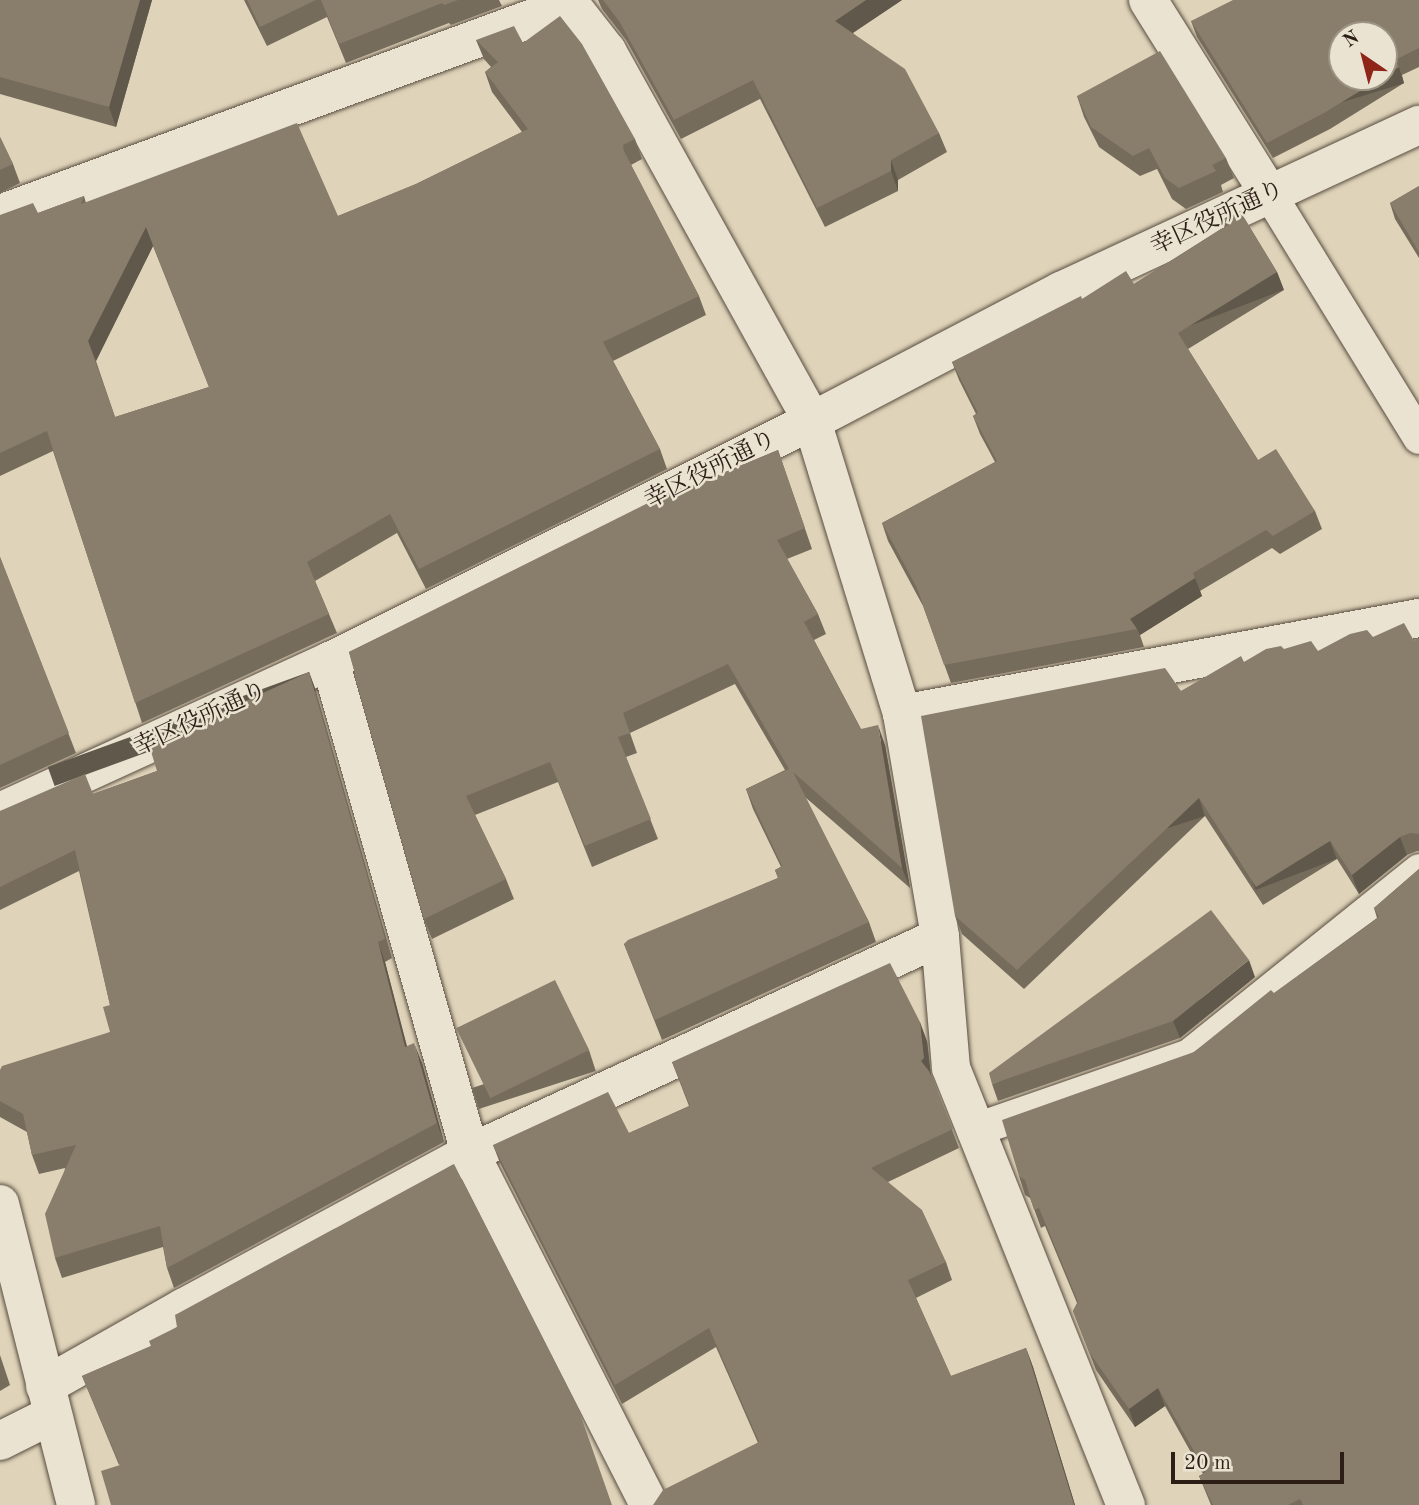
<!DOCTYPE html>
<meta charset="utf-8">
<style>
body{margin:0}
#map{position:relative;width:1419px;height:1505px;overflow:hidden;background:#dfd4ba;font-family:"Old Standard TT","Noto Serif JP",serif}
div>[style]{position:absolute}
.roads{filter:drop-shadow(0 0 2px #594c3e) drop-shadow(0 0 2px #594c3e)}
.service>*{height:33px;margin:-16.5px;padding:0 16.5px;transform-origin:16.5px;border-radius:16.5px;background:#eae3d2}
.minor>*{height:38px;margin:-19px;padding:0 19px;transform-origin:19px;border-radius:19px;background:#eae3d2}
.wall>*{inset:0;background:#766c5c;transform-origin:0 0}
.shaded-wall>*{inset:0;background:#60584b;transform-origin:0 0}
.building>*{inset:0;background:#897d6b;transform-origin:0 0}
span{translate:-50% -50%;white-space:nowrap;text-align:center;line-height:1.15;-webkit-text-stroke:5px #eae3d2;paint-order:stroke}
.street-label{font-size:24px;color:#2c1e15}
.north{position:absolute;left:1328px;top:21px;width:70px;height:70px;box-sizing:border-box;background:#eae3d2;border:2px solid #9e9486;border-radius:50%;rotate:325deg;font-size:19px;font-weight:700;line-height:28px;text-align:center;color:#2c1e15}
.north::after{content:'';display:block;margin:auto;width:24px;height:32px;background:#8f2418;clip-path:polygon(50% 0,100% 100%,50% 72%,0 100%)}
.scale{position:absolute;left:1171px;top:1452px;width:173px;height:32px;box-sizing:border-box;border:4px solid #2c1e15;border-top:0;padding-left:9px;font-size:21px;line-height:24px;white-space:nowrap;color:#2c1e15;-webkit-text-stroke:5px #eae3d2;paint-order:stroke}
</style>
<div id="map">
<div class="roads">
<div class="service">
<i style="left:1270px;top:195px;width:284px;rotate:58.4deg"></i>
<i style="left:973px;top:1130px;width:229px;rotate:-19.1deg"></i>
<i style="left:1189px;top:1055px;width:295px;rotate:-38.8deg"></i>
</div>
<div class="minor">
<i style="left:567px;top:0;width:65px;rotate:51.9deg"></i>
<i style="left:607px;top:51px;width:423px;rotate:61deg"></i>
<i style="left:812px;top:421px;width:307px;rotate:72.9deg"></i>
<i style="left:902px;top:714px;width:226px;rotate:80.3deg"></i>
<i style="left:940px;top:937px;width:131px;rotate:85.2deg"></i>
<i style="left:951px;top:1068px;width:471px;rotate:68.2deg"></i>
<i style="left:1148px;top:0;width:230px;rotate:58deg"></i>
<i style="left:0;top:214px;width:608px;rotate:-20.19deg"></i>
<i style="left:330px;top:661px;width:512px;rotate:74.12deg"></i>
<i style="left:470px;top:1153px;width:395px;rotate:63deg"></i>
<i style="left:902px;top:714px;width:526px;rotate:-10.52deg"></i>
<i style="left:0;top:812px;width:363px;rotate:-24.6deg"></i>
<i style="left:330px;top:661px;width:538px;rotate:-26.47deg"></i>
<i style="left:812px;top:421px;width:281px;rotate:-27.6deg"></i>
<i style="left:1061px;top:291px;width:395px;rotate:-24.9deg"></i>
<i style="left:0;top:1204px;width:310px;rotate:75.8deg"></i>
<i style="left:45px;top:1386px;width:159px;rotate:-29.5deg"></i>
<i style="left:183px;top:1308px;width:326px;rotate:-28.4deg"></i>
<i style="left:470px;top:1153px;width:517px;rotate:-24.68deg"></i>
<i style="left:0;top:1441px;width:58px;rotate:-26.6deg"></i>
</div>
</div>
<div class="wall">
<i style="clip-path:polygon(0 0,152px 0,116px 127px,0 94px)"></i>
<i style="clip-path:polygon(244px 0,499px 0,502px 6px,451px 25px,449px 23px,346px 63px,327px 17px,267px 46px)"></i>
<i style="clip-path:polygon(598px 0,902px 0,853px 33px,939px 133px,947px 152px,898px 180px,898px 191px,825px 227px,760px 99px,681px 139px,626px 40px,602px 9px)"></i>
<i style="clip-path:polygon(1419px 0,1419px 67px,1402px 75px,1404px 83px,1330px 129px,1273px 158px,1197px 37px,1191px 21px)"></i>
<i style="clip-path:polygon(evenodd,476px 40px,523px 43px,635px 139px,642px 159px,631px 165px,699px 296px,706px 315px,613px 361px,660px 449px,667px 469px,426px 589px,397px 533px,315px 581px,337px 633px,142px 723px,53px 451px,0 476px,0 215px,38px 213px,84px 196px,86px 203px,338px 216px,416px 184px,522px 132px,492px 92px,485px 72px,491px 67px,484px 59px,476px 40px,153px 246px,209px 387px,115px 417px,96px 361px,153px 246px)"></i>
<i style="clip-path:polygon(1077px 96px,1226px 158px,1234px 178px,1221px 185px,1223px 192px,1186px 209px,1172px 199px,1157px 169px,1140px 176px,1099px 147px,1084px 117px)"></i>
<i style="clip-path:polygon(0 137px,13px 164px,20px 183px,0 193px)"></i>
<i style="clip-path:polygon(1419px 186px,1419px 258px,1395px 219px,1390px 203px)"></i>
<i style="clip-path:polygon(1240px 211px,1277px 272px,1284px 290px,1188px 349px,1258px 460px,1315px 511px,1322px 529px,1280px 554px,1272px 548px,1200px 591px,1202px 596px,1140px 635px,1144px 647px,951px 683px,923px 606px,888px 541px,882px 523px,995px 462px,980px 434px,973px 416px,976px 414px,959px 380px,952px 362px,1082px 299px,1134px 284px,1224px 227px,1221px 220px)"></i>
<i style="clip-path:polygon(778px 450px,812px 549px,787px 559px,818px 614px,826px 634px,814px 640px,861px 729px,885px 745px,910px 888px,805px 797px,869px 922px,876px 942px,662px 1040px,624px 944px,778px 878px,775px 870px,781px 867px,753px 809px,746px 789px,785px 770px,735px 684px,630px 733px,637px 753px,626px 757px,658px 839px,592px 867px,558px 782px,475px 815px,506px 879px,514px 899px,432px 939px,424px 919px,349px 652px,682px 490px)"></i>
<i style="clip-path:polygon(0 557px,76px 753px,0 788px)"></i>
<i style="clip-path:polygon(1373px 637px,1414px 641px,1419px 638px,1419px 851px,1417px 851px,1407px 855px,1359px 894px,1337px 859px,1263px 905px,1205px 816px,1024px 989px,962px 934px,955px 916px,1181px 691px,1244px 662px,1284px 649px,1318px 651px)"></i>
<i style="clip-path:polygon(309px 672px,316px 691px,392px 958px,385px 962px,407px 1046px,422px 1063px,444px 1142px,174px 1288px,167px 1268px,163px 1247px,62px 1278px,55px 1258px,65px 1168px,39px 1174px,32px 1155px,27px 1132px,0 1117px,0 1101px,110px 1032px,110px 1005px,79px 871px,0 910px,0 811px,93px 794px,157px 771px)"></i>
<i style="clip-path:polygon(1419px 869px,1419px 1505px,1211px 1505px,1199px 1476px,1203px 1474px,1165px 1406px,1135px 1427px,1096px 1370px,1073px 1311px,1077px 1303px,1045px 1226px,1041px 1228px,1030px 1198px,1025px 1195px,1019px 1176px,1194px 1052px,1377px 918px,1374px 908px)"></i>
<i style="clip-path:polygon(1255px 977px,1180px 1038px,998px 1101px,992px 1084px)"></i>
<i style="clip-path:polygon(927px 1041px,931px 1074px,959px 1148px,888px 1182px,946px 1262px,952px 1280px,916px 1298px,951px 1376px,1026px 1348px,1033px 1367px,1075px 1505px,653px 1505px,758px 1443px,716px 1347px,622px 1404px,500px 1163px,493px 1145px,629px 1133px,689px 1106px,672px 1062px)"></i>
<i style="left:589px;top:1050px;width:22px;height:123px;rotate:72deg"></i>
<i style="clip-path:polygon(454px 1164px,119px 1465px,82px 1376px,151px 1346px,177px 1327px)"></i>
<i style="clip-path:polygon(0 1355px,10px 1385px,0 1391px)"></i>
</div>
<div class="shaded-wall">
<i style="clip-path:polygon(140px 0,152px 0,116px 127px,109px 107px)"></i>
<i style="clip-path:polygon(866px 0,902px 0,842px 40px,835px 21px)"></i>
<i style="left:1399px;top:67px;width:17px;height:88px;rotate:73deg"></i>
<i style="clip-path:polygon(891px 160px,898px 180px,898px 191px,891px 171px)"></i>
<i style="clip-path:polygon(146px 227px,153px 246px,96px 361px,88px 341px)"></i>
<i style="left:1277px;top:272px;width:19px;height:116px;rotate:69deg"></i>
<i style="clip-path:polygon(1195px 578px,1202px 596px,1140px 635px,1137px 629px,1130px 619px)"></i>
<i style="left:309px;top:672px;width:20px;height:278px;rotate:70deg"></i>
<i style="clip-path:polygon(878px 725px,885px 745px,910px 888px,902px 868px)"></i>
<i style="left:1199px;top:798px;width:19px;height:250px;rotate:72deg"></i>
<i style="clip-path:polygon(1400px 837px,1407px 855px,1359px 894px,1352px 875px)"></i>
<i style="left:1330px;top:841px;width:19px;height:87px;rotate:69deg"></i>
<i style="clip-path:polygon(378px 942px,385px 962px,412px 1067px,405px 1047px)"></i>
<i style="clip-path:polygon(1249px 960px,1255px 977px,1180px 1038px,1173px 1021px)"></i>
<i style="clip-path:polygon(920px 1022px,927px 1041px,931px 1077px,921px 1061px)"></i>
<i style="clip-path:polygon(414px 1043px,422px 1063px,444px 1142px,437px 1123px)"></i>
<i style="clip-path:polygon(1026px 1348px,1033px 1367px,1075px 1505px,1074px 1505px)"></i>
<i style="clip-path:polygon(1158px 1388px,1165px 1406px,1135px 1427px,1129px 1409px)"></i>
</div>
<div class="building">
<i style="clip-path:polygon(0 0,140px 0,109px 107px,0 77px)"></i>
<i style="clip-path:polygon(247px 0,316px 0,260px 27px)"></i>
<i style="clip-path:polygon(321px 0,458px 0,444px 5px,442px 3px,339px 44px)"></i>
<i style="clip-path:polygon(603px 0,866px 0,835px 21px,905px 69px,939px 133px,891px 160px,891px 171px,817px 208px,753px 80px,674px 120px,619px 21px)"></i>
<i style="clip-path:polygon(1233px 0,1419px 0,1419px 48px,1395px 60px,1399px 67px,1384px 76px,1384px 35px,1342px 35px,1342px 77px,1383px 77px,1324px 113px,1267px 143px,1191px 21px)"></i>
<i style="clip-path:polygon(evenodd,560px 16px,582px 44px,635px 139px,623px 145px,624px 151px,699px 296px,603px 342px,660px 449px,419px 569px,390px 514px,307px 562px,329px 614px,135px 703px,47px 431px,0 453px,0 215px,33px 203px,38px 213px,84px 196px,81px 204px,297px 123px,338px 216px,416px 184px,528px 129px,485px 72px,498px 62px,476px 40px,514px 26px,523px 43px,560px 16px,146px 227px,209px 387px,115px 417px,88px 341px,146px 227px)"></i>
<i style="clip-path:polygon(1160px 51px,1226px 158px,1212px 165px,1216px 171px,1179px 188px,1165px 178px,1149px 148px,1133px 156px,1091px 127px,1077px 96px)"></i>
<i style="clip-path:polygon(0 137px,13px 164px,0 170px)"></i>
<i style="clip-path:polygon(1419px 186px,1419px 252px,1390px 203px)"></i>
<i style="clip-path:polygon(1240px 211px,1277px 272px,1178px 333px,1258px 460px,1276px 449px,1315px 511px,1273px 536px,1266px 530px,1193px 573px,1195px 578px,1130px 619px,1137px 629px,944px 665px,917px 588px,882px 523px,997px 461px,973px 416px,978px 413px,952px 362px,1081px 296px,1082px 299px,1126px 271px,1134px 284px,1228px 225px,1221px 220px)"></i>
<i style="clip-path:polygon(778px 450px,805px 528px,777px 540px,818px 614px,804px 622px,861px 729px,878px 725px,902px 868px,793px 772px,869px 922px,655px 1020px,624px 944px,628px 940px,778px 878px,775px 870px,782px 866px,746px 789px,789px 769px,728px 664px,623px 713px,630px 733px,618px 737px,651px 819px,585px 846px,550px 762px,466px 796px,506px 879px,424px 919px,349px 652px,680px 487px,682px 490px)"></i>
<i style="clip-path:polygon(0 557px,69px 733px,0 765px)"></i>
<i style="clip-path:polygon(1404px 623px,1414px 641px,1419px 638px,1419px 834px,1410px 833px,1400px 837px,1352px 875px,1330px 841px,1256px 887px,1199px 798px,1017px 970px,955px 916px,921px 716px,1165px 668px,1181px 691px,1241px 656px,1244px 662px,1266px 649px,1281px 646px,1284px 649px,1311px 641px,1318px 651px,1350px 634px,1367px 630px,1373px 637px)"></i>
<i style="clip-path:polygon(309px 672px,385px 939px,378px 942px,405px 1047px,414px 1043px,437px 1123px,167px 1268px,160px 1226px,55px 1258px,45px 1214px,76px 1145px,32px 1155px,23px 1114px,0 1101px,0 1070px,2px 1066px,110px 1032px,103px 1007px,110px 1005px,75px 850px,0 887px,0 811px,85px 774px,93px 794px,157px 771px,149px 745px)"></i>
<i style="clip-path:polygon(1419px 869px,1419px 1505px,1303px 1505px,1300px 1499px,1288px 1505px,1213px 1505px,1199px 1476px,1206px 1472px,1158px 1388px,1129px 1409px,1089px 1352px,1073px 1311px,1078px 1302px,1039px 1208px,1034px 1210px,1025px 1180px,1019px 1176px,1002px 1120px,1194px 1052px,1271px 990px,1274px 993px,1379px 917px,1374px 908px)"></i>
<i style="clip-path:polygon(1211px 910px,1249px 960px,1173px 1021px,992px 1084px,989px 1073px)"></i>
<i style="clip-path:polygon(890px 963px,920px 1022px,924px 1058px,921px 1061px,929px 1071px,953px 1129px,871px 1168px,922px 1210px,946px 1262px,908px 1280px,951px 1376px,1026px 1348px,1074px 1505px,653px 1505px,663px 1490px,759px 1442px,709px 1328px,615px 1385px,493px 1145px,608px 1092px,629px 1133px,690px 1106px,672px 1062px)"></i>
<i style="left:555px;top:980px;width:78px;height:110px;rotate:64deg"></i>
<i style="clip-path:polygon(454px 1164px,578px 1408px,612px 1505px,111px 1505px,101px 1471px,120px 1465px,82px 1376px,151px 1346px,149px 1341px,177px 1327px,175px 1315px)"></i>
</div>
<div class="street-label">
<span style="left:1218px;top:219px;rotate:-25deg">幸区役所通り</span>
<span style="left:711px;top:471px;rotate:-27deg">幸区役所通り</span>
<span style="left:201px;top:720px;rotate:-25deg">幸区役所通り</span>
</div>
<div class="north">N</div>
<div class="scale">20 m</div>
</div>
